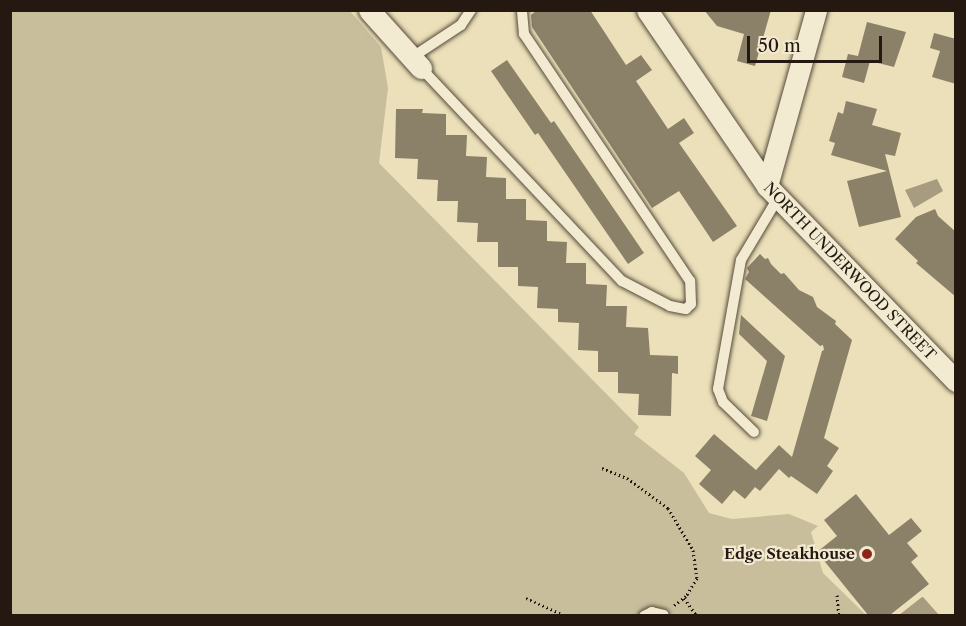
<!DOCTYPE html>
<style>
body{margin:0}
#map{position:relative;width:966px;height:626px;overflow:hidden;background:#ebe0b9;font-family:"Libre Caslon Text",serif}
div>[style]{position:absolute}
.green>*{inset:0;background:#c9be9c}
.water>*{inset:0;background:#a79c80}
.building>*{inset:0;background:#8b8068}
.path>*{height:3px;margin-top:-1.5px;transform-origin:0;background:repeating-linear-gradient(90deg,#241811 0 1.5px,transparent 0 4.5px)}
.roads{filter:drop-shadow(0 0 2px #564a3b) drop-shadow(0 0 2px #564a3b)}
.lane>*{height:10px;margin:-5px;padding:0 5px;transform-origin:5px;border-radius:5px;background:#f2ebd2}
.street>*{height:21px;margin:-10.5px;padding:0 10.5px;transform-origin:10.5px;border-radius:10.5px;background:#f2ebd2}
.dots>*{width:16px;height:16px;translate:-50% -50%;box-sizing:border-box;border:3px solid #f2ebd2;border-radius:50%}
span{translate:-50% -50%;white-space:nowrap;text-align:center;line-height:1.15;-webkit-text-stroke:4.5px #f2ebd2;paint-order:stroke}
.street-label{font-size:15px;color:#241811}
.poi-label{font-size:15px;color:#241811;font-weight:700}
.right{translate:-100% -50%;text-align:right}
.frame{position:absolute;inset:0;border:12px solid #241811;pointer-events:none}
.scale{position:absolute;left:747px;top:36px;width:135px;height:27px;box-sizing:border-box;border:3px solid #241811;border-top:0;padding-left:8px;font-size:18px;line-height:21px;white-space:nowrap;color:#241811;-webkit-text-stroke:4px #f2ebd2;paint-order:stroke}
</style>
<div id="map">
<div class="green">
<i style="clip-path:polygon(349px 10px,381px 47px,388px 88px,379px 163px,639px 427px,634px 434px,684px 473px,709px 513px,732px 519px,789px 514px,818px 526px,811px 532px,823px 573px,866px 615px,11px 616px,11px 11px)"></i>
</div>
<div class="water">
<i style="clip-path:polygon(937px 179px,943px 191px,914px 208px,905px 190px)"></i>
<i style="clip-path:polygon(923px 597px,939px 615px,899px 615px,922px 597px)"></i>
</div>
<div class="building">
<i style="clip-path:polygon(537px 10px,590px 10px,626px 65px,641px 55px,652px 70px,636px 81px,668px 129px,684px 118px,694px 133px,679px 143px,737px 226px,713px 242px,679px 191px,652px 208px,532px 27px,531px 15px)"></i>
<i style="clip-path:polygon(704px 10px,771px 10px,755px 66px,737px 61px,744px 34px,717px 26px)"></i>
<i style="clip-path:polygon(867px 22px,906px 32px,894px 67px,870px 61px,864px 83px,842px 77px,848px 54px,858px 56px)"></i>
<i style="clip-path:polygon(934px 33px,956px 39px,956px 84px,932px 77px,940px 51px,930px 48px)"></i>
<i style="clip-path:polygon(507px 60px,551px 123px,554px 121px,644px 253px,628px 264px,538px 133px,535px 135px,491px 71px)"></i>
<i style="clip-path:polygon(846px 101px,877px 109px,872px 125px,901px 133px,895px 156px,885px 154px,901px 217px,859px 227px,847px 181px,887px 171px,831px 155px,835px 143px,829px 141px,838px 112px,843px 114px)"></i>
<i style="clip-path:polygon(396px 109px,423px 109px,422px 113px,446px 114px,446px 135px,467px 135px,466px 156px,487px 157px,486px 177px,506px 178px,506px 199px,526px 199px,526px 220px,547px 221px,547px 241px,567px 242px,566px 263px,586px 263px,586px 284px,607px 285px,606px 306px,627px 306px,626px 327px,648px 328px,650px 355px,678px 356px,678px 374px,672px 373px,671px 416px,638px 415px,639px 394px,618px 393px,618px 372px,598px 372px,598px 351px,578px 350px,579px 323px,558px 322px,558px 309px,537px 308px,538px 287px,518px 286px,518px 267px,498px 267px,498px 242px,477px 242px,478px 223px,457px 222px,458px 201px,437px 201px,438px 180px,417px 179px,418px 159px,395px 158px)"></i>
<i style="clip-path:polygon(935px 209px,938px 216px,956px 232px,956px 297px,916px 263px,918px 261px,895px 239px,916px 217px)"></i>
<i style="clip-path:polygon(760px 254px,765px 259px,768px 258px,771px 264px,781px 274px,784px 273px,799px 290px,813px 297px,817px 307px,836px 321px,835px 324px,852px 340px,824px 438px,839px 448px,827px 466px,833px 471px,817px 494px,791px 476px,789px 478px,779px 469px,760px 491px,755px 487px,745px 499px,734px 490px,722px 504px,699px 484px,711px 470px,695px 456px,714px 434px,756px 470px,779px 445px,792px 457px,822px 351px,824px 350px,823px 345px,820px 346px,745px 279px,749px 272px,747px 268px)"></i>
<i style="clip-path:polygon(741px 315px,785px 356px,767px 421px,751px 416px,767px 361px,739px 334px)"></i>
<i style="clip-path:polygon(856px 494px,889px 535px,911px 518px,922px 531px,907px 543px,918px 556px,911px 562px,929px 584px,890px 615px,868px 615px,817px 552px,837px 536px,824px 520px)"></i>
</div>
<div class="path">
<i style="left:602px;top:468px;width:27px;rotate:22deg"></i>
<i style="left:627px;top:478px;width:51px;rotate:36.2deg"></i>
<i style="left:668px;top:508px;width:49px;rotate:59.2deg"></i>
<i style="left:693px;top:550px;width:28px;rotate:82deg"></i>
<i style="left:697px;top:578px;width:21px;rotate:121deg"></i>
<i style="left:686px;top:596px;width:16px;rotate:142deg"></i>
<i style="left:837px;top:595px;width:21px;rotate:85deg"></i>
<i style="left:526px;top:598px;width:44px;rotate:24.2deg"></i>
<i style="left:684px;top:598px;width:22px;rotate:54deg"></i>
</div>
<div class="roads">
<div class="lane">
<i style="left:411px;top:58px;width:60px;rotate:-33.4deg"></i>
<i style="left:461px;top:25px;width:18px;rotate:-56deg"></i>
<i style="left:421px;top:68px;width:293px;rotate:46.7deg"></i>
<i style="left:622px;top:281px;width:54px;rotate:27.5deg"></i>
<i style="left:670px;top:306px;width:16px;rotate:11deg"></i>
<i style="left:686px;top:309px;width:7px;rotate:-45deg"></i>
<i style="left:691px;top:304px;width:23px;rotate:-92deg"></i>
<i style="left:690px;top:281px;width:298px;rotate:-123.9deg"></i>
<i style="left:524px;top:34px;width:24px;rotate:-95deg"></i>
<i style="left:754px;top:432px;width:43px;rotate:-135.9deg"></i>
<i style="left:723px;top:402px;width:14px;rotate:-111deg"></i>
<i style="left:718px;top:389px;width:131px;rotate:-79.9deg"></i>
<i style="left:741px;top:260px;width:72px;rotate:-59.2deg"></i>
<i style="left:644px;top:616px;width:9px;rotate:-27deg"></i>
<i style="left:652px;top:612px;width:12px;rotate:14deg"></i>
</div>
<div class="street">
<i style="left:369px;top:10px;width:78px;rotate:48.1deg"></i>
<i style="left:647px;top:10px;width:213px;rotate:55.7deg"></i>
<i style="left:767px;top:186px;width:272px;rotate:45.9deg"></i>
<i style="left:767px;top:186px;width:183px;rotate:-74.4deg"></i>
</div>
</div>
<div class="dots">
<i style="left:867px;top:554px;background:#8f2418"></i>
</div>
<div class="street-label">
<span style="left:850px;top:271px;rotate:46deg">NORTH UNDERWOOD STREET</span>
</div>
<div class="poi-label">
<span class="right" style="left:855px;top:554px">Edge Steakhouse</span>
</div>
<div class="frame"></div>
<div class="scale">50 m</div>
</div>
